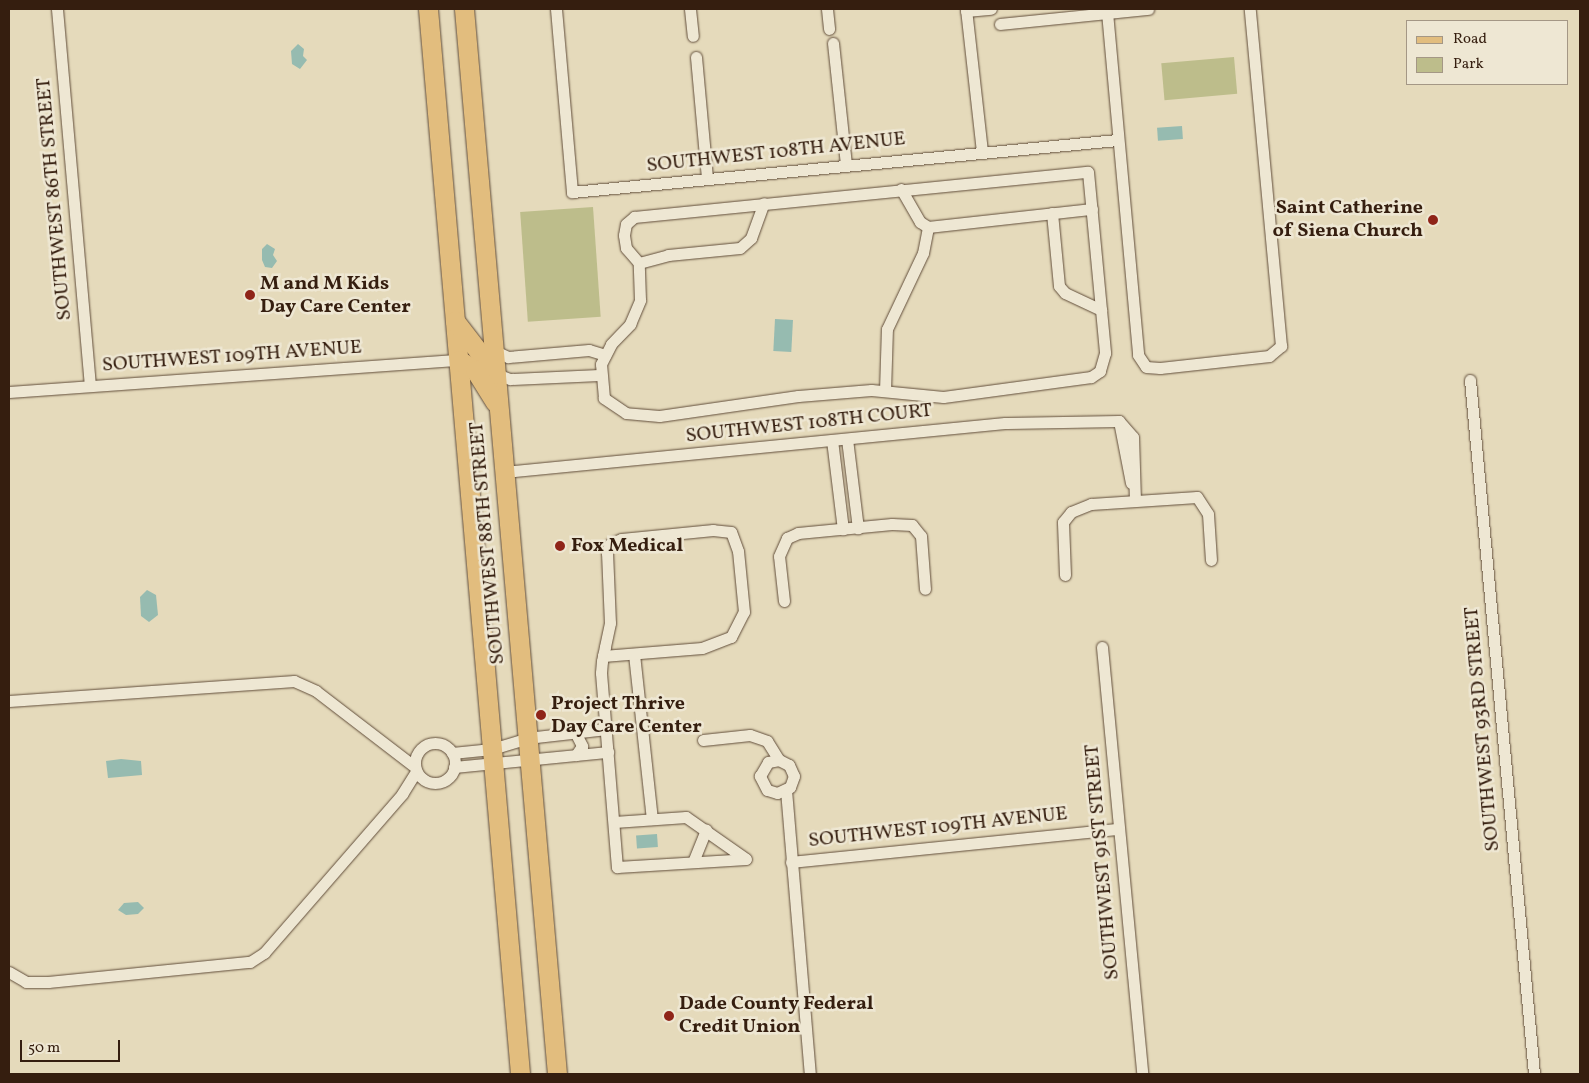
<!DOCTYPE html>
<style>
body{margin:0}
#map{position:relative;width:1589px;height:1083px;overflow:hidden;background:#e5dabb;font-family:Vollkorn,serif}
div>[style]{position:absolute}
.green>*{inset:0;background:#bdbd8b;transform-origin:0 0}
.water>*{inset:0;background:#96bbb0;transform-origin:0 0}
.roads{filter:drop-shadow(0 0 1px #614d3a) drop-shadow(0 0 1px #614d3a)}
.street>*{height:11px;margin:-5.5px;padding:0 5.5px;transform-origin:5.5px;border-radius:5.5px;background:#eee7d3}
.street>.ring{margin:-5.5px;padding:0;box-sizing:content-box;background:none;border:11px solid #eee7d3;border-radius:50%}
.primary>*{height:19px;margin:-9.5px;padding:0 9.5px;transform-origin:9.5px;border-radius:9.5px;background:#e2bd7e}
.dots>*{width:14px;height:14px;translate:-50% -50%;box-sizing:border-box;border:2px solid #eee7d3;border-radius:50%}
span{translate:-50% -50%;white-space:nowrap;text-align:center;line-height:1.15;-webkit-text-stroke:5px #eee7d3;paint-order:stroke}
.street-label{font-size:20px;color:#351e0f}
.poi-label{font-size:20px;color:#351e0f;font-weight:700}
.right{translate:-100% -50%;text-align:right}
.left{translate:0 -50%;text-align:left}
.frame{position:absolute;inset:0;border:10px solid #351e0f;pointer-events:none}
.legend{position:absolute;left:1406px;top:20px;width:162px;height:65px;box-sizing:border-box;background:#eee7d3;border:1px solid #a49785;margin:0;padding:6px 9px;list-style:none;font-size:15px;color:#351e0f}
.legend li{display:flex;align-items:center;gap:10px;height:25px}
.legend b{width:25px;border:1px solid #a49785}
.scale{position:absolute;left:20px;top:1040px;width:100px;height:22px;box-sizing:border-box;border:2px solid #351e0f;border-top:0;padding-left:6px;font-size:15px;line-height:18px;white-space:nowrap;color:#351e0f;-webkit-text-stroke:4px #eee7d3;paint-order:stroke}
</style>
<div id="map">
<div class="green">
<i style="left:1234px;top:57px;width:37px;height:73px;rotate:85deg"></i>
<i style="left:593px;top:207px;width:110px;height:73px;rotate:86deg"></i>
</div>
<div class="water">
<i style="clip-path:polygon(298px 44px,304px 49px,303px 56px,307px 60px,300px 69px,292px 64px,291px 51px)"></i>
<i style="left:1182px;top:126px;width:13px;height:25px;rotate:86deg"></i>
<i style="clip-path:polygon(267px 244px,275px 249px,273px 255px,277px 261px,272px 268px,265px 267px,262px 260px,262px 249px)"></i>
<i style="left:775px;top:319px;width:18px;height:32px;rotate:3deg"></i>
<i style="clip-path:polygon(147px 590px,156px 595px,158px 615px,149px 622px,141px 616px,140px 597px)"></i>
<i style="clip-path:polygon(121px 759px,141px 761px,142px 775px,108px 778px,106px 761px)"></i>
<i style="left:657px;top:834px;width:13px;height:21px;rotate:86deg"></i>
<i style="clip-path:polygon(138px 902px,144px 908px,138px 914px,126px 915px,118px 910px,124px 903px)"></i>
</div>
<div class="roads">
<div class="street">
<i style="left:57px;top:9px;width:378px;rotate:85deg"></i>
<i style="left:556px;top:9px;width:184px;rotate:85deg"></i>
<i style="left:572px;top:192px;width:547px;rotate:-5.45deg"></i>
<i style="left:690px;top:9px;width:27px;rotate:84deg"></i>
<i style="left:827px;top:9px;width:20px;rotate:84deg"></i>
<i style="left:966px;top:9px;width:144px;rotate:83.6deg"></i>
<i style="left:966px;top:11px;width:25px;rotate:-5deg"></i>
<i style="left:1107px;top:12px;width:344px;rotate:84.8deg"></i>
<i style="left:1138px;top:355px;width:14px;rotate:56deg"></i>
<i style="left:1146px;top:367px;width:14px;rotate:4deg"></i>
<i style="left:1160px;top:368px;width:110px;rotate:-6.3deg"></i>
<i style="left:1269px;top:356px;width:16px;rotate:-40deg"></i>
<i style="left:1281px;top:346px;width:338px;rotate:-95.3deg"></i>
<i style="left:1000px;top:24px;width:149px;rotate:-5.8deg"></i>
<i style="left:833px;top:43px;width:123px;rotate:83.9deg"></i>
<i style="left:696px;top:57px;width:122px;rotate:84.8deg"></i>
<i style="left:1088px;top:172px;width:182px;rotate:84.6deg"></i>
<i style="left:1105px;top:353px;width:19px;rotate:106deg"></i>
<i style="left:1100px;top:371px;width:11px;rotate:146deg"></i>
<i style="left:1091px;top:377px;width:149px;rotate:172.3deg"></i>
<i style="left:943px;top:397px;width:72px;rotate:-174.4deg"></i>
<i style="left:871px;top:390px;width:73px;rotate:175.3deg"></i>
<i style="left:798px;top:396px;width:140px;rotate:171.8deg"></i>
<i style="left:659px;top:416px;width:33px;rotate:-175deg"></i>
<i style="left:626px;top:413px;width:27px;rotate:-146deg"></i>
<i style="left:604px;top:398px;width:34px;rotate:-95deg"></i>
<i style="left:601px;top:364px;width:22px;rotate:-63deg"></i>
<i style="left:611px;top:344px;width:28px;rotate:-46deg"></i>
<i style="left:630px;top:324px;width:26px;rotate:-67deg"></i>
<i style="left:640px;top:300px;width:37px;rotate:-92deg"></i>
<i style="left:639px;top:263px;width:20px;rotate:-131deg"></i>
<i style="left:626px;top:248px;width:13px;rotate:-99deg"></i>
<i style="left:624px;top:235px;width:11px;rotate:-80deg"></i>
<i style="left:626px;top:224px;width:11px;rotate:-41deg"></i>
<i style="left:634px;top:217px;width:456px;rotate:-5.7deg"></i>
<i style="left:901px;top:189px;width:38px;rotate:60deg"></i>
<i style="left:920px;top:222px;width:9px;rotate:32deg"></i>
<i style="left:928px;top:227px;width:165px;rotate:-6.3deg"></i>
<i style="left:1052px;top:213px;width:73px;rotate:84.5deg"></i>
<i style="left:1059px;top:286px;width:9px;rotate:49deg"></i>
<i style="left:1065px;top:293px;width:40px;rotate:25deg"></i>
<i style="left:639px;top:263px;width:30px;rotate:-15deg"></i>
<i style="left:668px;top:255px;width:72px;rotate:-5.6deg"></i>
<i style="left:740px;top:248px;width:15px;rotate:-42deg"></i>
<i style="left:751px;top:238px;width:37px;rotate:-70deg"></i>
<i style="left:493px;top:350px;width:17px;rotate:25deg"></i>
<i style="left:508px;top:357px;width:81px;rotate:-4.9deg"></i>
<i style="left:589px;top:350px;width:17px;rotate:17deg"></i>
<i style="left:496px;top:374px;width:15px;rotate:20deg"></i>
<i style="left:510px;top:379px;width:89px;rotate:-2.6deg"></i>
<i style="left:1470px;top:380px;width:697px;rotate:84.73deg"></i>
<i style="left:885px;top:391px;width:62px;rotate:-88.2deg"></i>
<i style="left:887px;top:329px;width:84px;rotate:-64.7deg"></i>
<i style="left:923px;top:253px;width:26px;rotate:-79deg"></i>
<i style="left:9px;top:392px;width:451px;rotate:-4.1deg"></i>
<i style="left:1119px;top:421px;width:21px;rotate:49deg"></i>
<i style="left:1133px;top:437px;width:63px;rotate:88.2deg"></i>
<i style="left:1119px;top:421px;width:63px;rotate:79deg"></i>
<i style="left:847px;top:439px;width:90px;rotate:83deg"></i>
<i style="left:832px;top:440px;width:90px;rotate:83deg"></i>
<i style="left:504px;top:472px;width:503px;rotate:-5.59deg"></i>
<i style="left:1005px;top:423px;width:114px;rotate:-1deg"></i>
<i style="left:1065px;top:575px;width:53px;rotate:-92.2deg"></i>
<i style="left:1063px;top:522px;width:13px;rotate:-51deg"></i>
<i style="left:1071px;top:512px;width:22px;rotate:-22deg"></i>
<i style="left:1091px;top:504px;width:106px;rotate:-3.8deg"></i>
<i style="left:1197px;top:497px;width:20px;rotate:57deg"></i>
<i style="left:1208px;top:514px;width:46px;rotate:86.3deg"></i>
<i style="left:784px;top:601px;width:45px;rotate:-96.3deg"></i>
<i style="left:779px;top:556px;width:20px;rotate:-66deg"></i>
<i style="left:787px;top:538px;width:12px;rotate:-24deg"></i>
<i style="left:798px;top:533px;width:94px;rotate:-5.5deg"></i>
<i style="left:892px;top:524px;width:20px;rotate:3deg"></i>
<i style="left:912px;top:525px;width:14px;rotate:51deg"></i>
<i style="left:921px;top:536px;width:53px;rotate:85.7deg"></i>
<i style="left:1102px;top:647px;width:429px;rotate:84.6deg"></i>
<i style="left:634px;top:654px;width:166px;rotate:83.8deg"></i>
<i style="left:603px;top:656px;width:99px;rotate:-4.6deg"></i>
<i style="left:702px;top:648px;width:31px;rotate:-21deg"></i>
<i style="left:731px;top:637px;width:28px;rotate:-63deg"></i>
<i style="left:744px;top:612px;width:61px;rotate:-95.6deg"></i>
<i style="left:738px;top:551px;width:20px;rotate:-110deg"></i>
<i style="left:731px;top:532px;width:18px;rotate:-174deg"></i>
<i style="left:713px;top:530px;width:92px;rotate:174.4deg"></i>
<i style="left:621px;top:539px;width:12px;rotate:156deg"></i>
<i style="left:610px;top:544px;width:9px;rotate:111deg"></i>
<i style="left:607px;top:552px;width:71px;rotate:87.6deg"></i>
<i style="left:610px;top:623px;width:25px;rotate:102deg"></i>
<i style="left:605px;top:647px;width:9px;rotate:103deg"></i>
<i style="left:603px;top:656px;width:5px;rotate:101deg"></i>
<i style="left:602px;top:661px;width:12px;rotate:95deg"></i>
<i style="left:601px;top:673px;width:195px;rotate:85.3deg"></i>
<i style="left:617px;top:867px;width:129px;rotate:-3.5deg"></i>
<i style="left:9px;top:701px;width:286px;rotate:-4deg"></i>
<i style="left:294px;top:681px;width:24px;rotate:24deg"></i>
<i style="left:316px;top:691px;width:125px;rotate:37.5deg"></i>
<i style="left:575px;top:732px;width:16px;rotate:63deg"></i>
<i style="left:582px;top:746px;width:11px;rotate:124deg"></i>
<i style="left:703px;top:740px;width:47px;rotate:-6.1deg"></i>
<i style="left:750px;top:735px;width:18px;rotate:19deg"></i>
<i style="left:767px;top:741px;width:22px;rotate:58deg"></i>
<i style="left:779px;top:760px;width:11px;rotate:27deg"></i>
<i style="left:789px;top:765px;width:12px;rotate:66deg"></i>
<i style="left:794px;top:776px;width:12px;rotate:110deg"></i>
<i style="left:790px;top:787px;width:14px;rotate:155deg"></i>
<i style="left:777px;top:793px;width:10px;rotate:-163deg"></i>
<i style="left:767px;top:790px;width:16px;rotate:-117deg"></i>
<i style="left:760px;top:776px;width:16px;rotate:-60deg"></i>
<i style="left:768px;top:762px;width:11px;rotate:-10deg"></i>
<i class="ring" style="left:415px;top:743px;width:29px;height:29px"></i>
<i style="left:452px;top:753px;width:40px;rotate:-5.7deg"></i>
<i style="left:492px;top:749px;width:37px;rotate:-17deg"></i>
<i style="left:527px;top:738px;width:80px;rotate:-6.5deg"></i>
<i style="left:454px;top:767px;width:155px;rotate:-5.6deg"></i>
<i style="left:786px;top:790px;width:285px;rotate:85.2deg"></i>
<i style="left:614px;top:822px;width:72px;rotate:-4deg"></i>
<i style="left:686px;top:817px;width:73px;rotate:35deg"></i>
<i style="left:693px;top:862px;width:35px;rotate:-68deg"></i>
<i style="left:791px;top:862px;width:329px;rotate:-5.8deg"></i>
<i style="left:9px;top:972px;width:20px;rotate:30deg"></i>
<i style="left:26px;top:982px;width:22px"></i>
<i style="left:48px;top:982px;width:203px;rotate:-5.7deg"></i>
<i style="left:250px;top:962px;width:17px;rotate:-33deg"></i>
<i style="left:264px;top:953px;width:211px;rotate:-49deg"></i>
<i style="left:402px;top:794px;width:26px;rotate:-58deg"></i>
</div>
<div class="primary">
<i style="left:428px;top:9px;width:1069px;rotate:85.06deg"></i>
<i style="left:464px;top:9px;width:1069px;rotate:85.01deg"></i>
<i style="left:455px;top:321px;width:67px;rotate:52.3deg"></i>
<i style="left:459px;top:360px;width:19px;rotate:32deg"></i>
<i style="left:475px;top:370px;width:38px;rotate:58deg"></i>
</div>
</div>
<div class="dots">
<i style="left:1433px;top:220px;background:#8f2418"></i>
<i style="left:250px;top:295px;background:#8f2418"></i>
<i style="left:560px;top:546px;background:#8f2418"></i>
<i style="left:541px;top:715px;background:#8f2418"></i>
<i style="left:669px;top:1016px;background:#8f2418"></i>
</div>
<div class="street-label">
<span style="left:776px;top:153px;rotate:-6deg">SOUTHWEST 108TH AVENUE</span>
<span style="left:55px;top:199px;rotate:-95deg">SOUTHWEST 86TH STREET</span>
<span style="left:232px;top:357px;rotate:-4deg">SOUTHWEST 109TH AVENUE</span>
<span style="left:809px;top:424px;rotate:-6deg">SOUTHWEST 108TH COURT</span>
<span style="left:488px;top:543px;rotate:-95deg">SOUTHWEST 88TH STREET</span>
<span style="left:1483px;top:729px;rotate:-95deg">SOUTHWEST 93RD STREET</span>
<span style="left:938px;top:828px;rotate:-6deg">SOUTHWEST 109TH AVENUE</span>
<span style="left:1103px;top:862px;rotate:-95deg">SOUTHWEST 91ST STREET</span>
</div>
<div class="poi-label">
<span class="right" style="left:1423px;top:220px">Saint Catherine<br>of Siena Church</span>
<span class="left" style="left:260px;top:296px">M and M Kids<br>Day Care Center</span>
<span class="left" style="left:571px;top:546px">Fox Medical</span>
<span class="left" style="left:551px;top:716px">Project Thrive<br>Day Care Center</span>
<span class="left" style="left:679px;top:1016px">Dade County Federal<br>Credit Union</span>
</div>
<div class="frame"></div>
<ul class="legend">
<li><b style="height:6px;background:#e2bd7e"></b>Road</li>
<li><b style="height:14px;background:#bdbd8b"></b>Park</li>
</ul>
<div class="scale">50 m</div>
</div>
